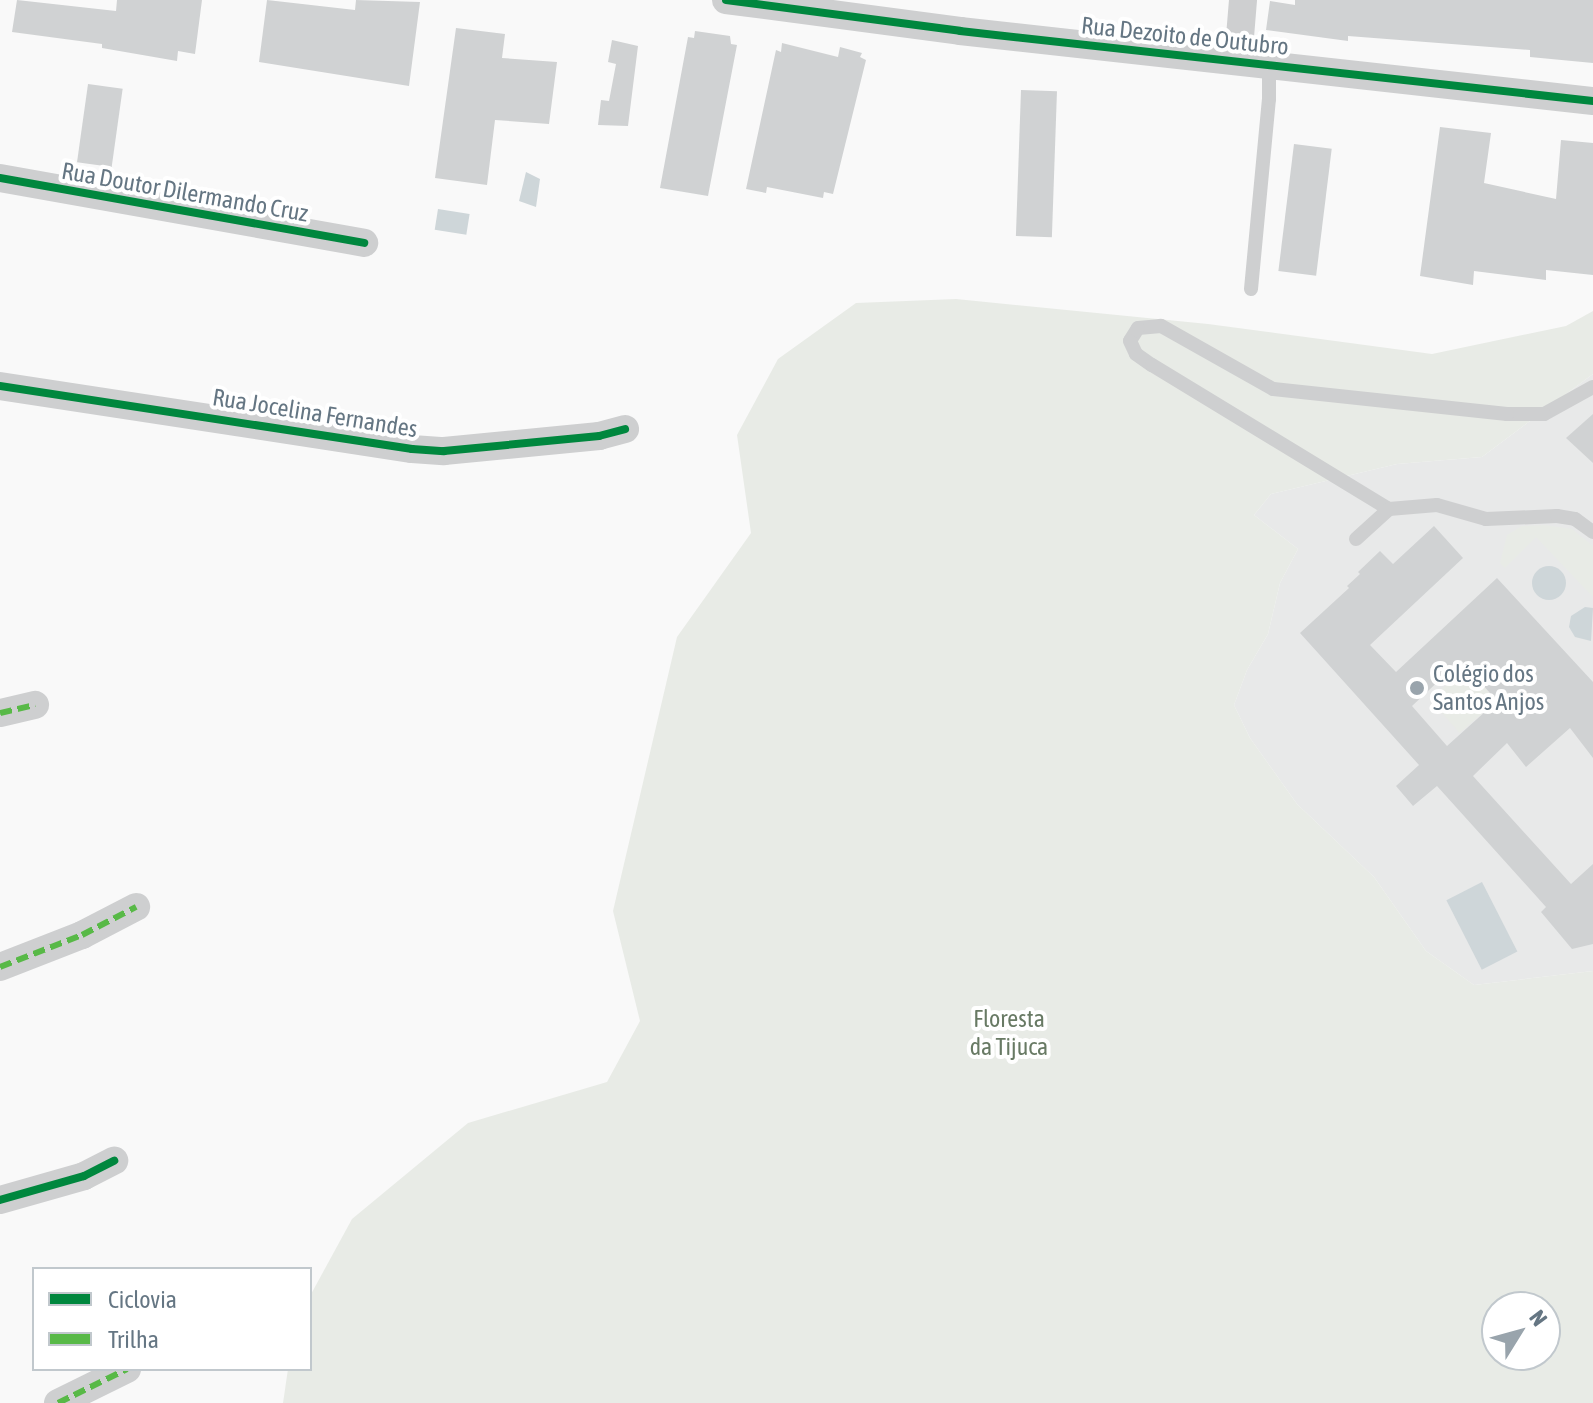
<!DOCTYPE html>
<meta charset="utf-8">
<style>
body{margin:0}
#map{position:relative;width:1593px;height:1403px;overflow:hidden;background:#f9f9f9;font-family:"Asap Condensed",sans-serif}
div>[style]{position:absolute}
.built>*{inset:0;background:#e8e9e9}
.green>*{inset:0;background:#e8ebe6;transform-origin:0 0}
.water>*{inset:0;background:#ced6d9;transform-origin:0 0}
.round{border-radius:50%}
.building>*{inset:0;background:#d0d2d3;transform-origin:0 0}
.lane>*{height:14px;margin:-7px;padding:0 7px;transform-origin:7px;border-radius:7px;background:#cecfd0}
.street>*{height:28px;margin:-14px;padding:0 14px;transform-origin:14px;border-radius:14px;background:#cecfd0}
.quiet>*{height:6px;margin-top:-3px;transform-origin:0;background:repeating-linear-gradient(90deg,#58b947 0 12px,transparent 0 18px)}
.cycleway>*{height:8px;margin:-4px;padding:0 4px;transform-origin:4px;border-radius:4px;background:#00873e}
.dots>*{width:22px;height:22px;translate:-50% -50%;box-sizing:border-box;border:4px solid #fff;border-radius:50%}
span{translate:-50% -50%;white-space:nowrap;text-align:center;line-height:1.15;-webkit-text-stroke:8px #fff;paint-order:stroke}
.street-label{font-size:24px;color:#657683}
.poi-label{font-size:24px;color:#657683}
.left{translate:0 -50%;text-align:left}
.park-label{font-size:24px;color:#687a64}
.legend{position:absolute;left:32px;top:1267px;width:280px;height:104px;box-sizing:border-box;background:#fff;border:2px solid #c1c8cd;margin:0;padding:10px 14px;list-style:none;font-size:24px;color:#657683}
.legend li{display:flex;align-items:center;gap:16px;height:40px}
.legend b{width:40px;border:2px solid #c1c8cd}
.north{position:absolute;left:1481px;top:1291px;width:80px;height:80px;box-sizing:border-box;background:#fff;border:2px solid #c1c8cd;border-radius:50%;rotate:53deg;font-size:22px;font-weight:700;line-height:32px;text-align:center;color:#657683}
.north::after{content:'';display:block;margin:auto;width:28px;height:36px;background:#99a4ac;clip-path:polygon(50% 0,100% 100%,50% 72%,0 100%)}
</style>
<div id="map">
<div class="built">
<i style="clip-path:polygon(1593px 374px,1593px 971px,1474px 985px,1426px 951px,1374px 877px,1297px 804px,1250px 738px,1234px 705px,1247px 670px,1268px 634px,1280px 583px,1298px 549px,1254px 515px,1271px 494px,1397px 464px,1482px 457px)"></i>
</div>
<div class="green">
<i style="clip-path:polygon(evenodd,956px 299px,1208px 324px,1432px 354px,1566px 326px,1593px 311px,1593px 374px,1482px 457px,1397px 464px,1271px 494px,1254px 515px,1298px 549px,1280px 583px,1268px 634px,1247px 670px,1234px 705px,1250px 738px,1297px 804px,1374px 877px,1426px 951px,1474px 985px,1593px 971px,1593px 1403px,283px 1403px,288px 1369px,310px 1369px,310px 1296px,352px 1219px,468px 1123px,607px 1082px,640px 1021px,613px 911px,677px 637px,751px 533px,737px 435px,778px 359px,856px 303px,956px 299px,1497px 1307px,1545px 1307px,1545px 1355px,1497px 1355px,1497px 1307px)"></i>
<i style="clip-path:polygon(1544px 525px,1572px 529px,1593px 546px,1593px 597px,1536px 537px,1505px 568px,1500px 563px,1507px 535px,1522px 526px)"></i>
<i style="left:1467px;top:667px;width:45px;height:49px;rotate:49deg"></i>
</div>
<div class="water">
<i style="clip-path:polygon(526px 172px,540px 179px,536px 207px,519px 201px)"></i>
<i style="left:438px;top:209px;width:32px;height:21px;rotate:9deg"></i>
<i class="round" style="left:1532px;top:566px;width:34px;height:34px"></i>
<i style="clip-path:polygon(1585px 607px,1593px 608px,1591px 641px,1575px 637px,1569px 627px,1571px 616px)"></i>
<i style="left:1482px;top:882px;width:78px;height:40px;rotate:63deg"></i>
</div>
<div class="building">
<i style="clip-path:polygon(17px 0,116px 11px,117px 0,202px 0,195px 54px,178px 51px,177px 61px,102px 48px,102px 44px,12px 32px)"></i>
<i style="clip-path:polygon(267px 0,355px 10px,356px 0,420px 2px,409px 86px,259px 62px)"></i>
<i style="clip-path:polygon(1295px 0,1593px 0,1593px 63px,1530px 57px,1530px 50px,1348px 36px,1348px 41px,1266px 30px,1270px 1px,1295px 5px)"></i>
<i style="clip-path:polygon(456px 28px,505px 34px,502px 58px,557px 62px,549px 124px,495px 120px,487px 185px,435px 178px)"></i>
<i style="clip-path:polygon(695px 31px,730px 36px,731px 44px,737px 45px,708px 196px,660px 188px,688px 37px,694px 38px)"></i>
<i style="clip-path:polygon(612px 40px,638px 46px,628px 126px,598px 125px,601px 100px,609px 101px,616px 64px,608px 62px)"></i>
<i style="clip-path:polygon(782px 43px,838px 57px,840px 47px,862px 53px,860px 57px,866px 60px,833px 194px,824px 192px,823px 198px,767px 187px,766px 193px,746px 189px,776px 50px,781px 52px)"></i>
<i style="left:88px;top:84px;width:35px;height:79px;rotate:8deg"></i>
<i style="left:1021px;top:90px;width:36px;height:146px;rotate:2deg"></i>
<i style="clip-path:polygon(1440px 127px,1491px 133px,1484px 183px,1556px 199px,1561px 140px,1593px 143px,1593px 275px,1546px 270px,1546px 280px,1474px 271px,1473px 285px,1420px 276px)"></i>
<i style="left:1294px;top:144px;width:38px;height:128px;rotate:7deg"></i>
<i style="clip-path:polygon(1593px 414px,1593px 463px,1566px 438px)"></i>
<i style="clip-path:polygon(evenodd,1434px 526px,1463px 558px,1370px 645px,1396px 672px,1497px 578px,1593px 682px,1593px 758px,1570px 728px,1526px 767px,1507px 743px,1473px 776px,1571px 884px,1593px 864px,1593px 944px,1572px 949px,1541px 912px,1546px 907px,1437px 786px,1413px 806px,1396px 786px,1419px 765px,1300px 633px,1349px 588px,1347px 586px,1360px 574px,1358px 572px,1380px 551px,1393px 564px,1434px 526px,1461px 660px,1497px 701px,1447px 746px,1412px 706px,1461px 660px)"></i>
</div>
<div class="lane">
<i style="left:1251px;top:289px;width:191px;rotate:-84.6deg"></i>
<i style="left:1269px;top:99px;width:34px;rotate:-90deg"></i>
<i style="left:1593px;top:387px;width:56px;rotate:151.1deg"></i>
<i style="left:1544px;top:414px;width:37px;rotate:180deg"></i>
<i style="left:1507px;top:414px;width:235px;rotate:-173.9deg"></i>
<i style="left:1273px;top:389px;width:129px;rotate:-150.6deg"></i>
<i style="left:1161px;top:326px;width:23px;rotate:175deg"></i>
<i style="left:1138px;top:328px;width:15px;rotate:122deg"></i>
<i style="left:1130px;top:341px;width:14px;rotate:65deg"></i>
<i style="left:1136px;top:354px;width:19px;rotate:35deg"></i>
<i style="left:1152px;top:365px;width:277px;rotate:31.3deg"></i>
<i style="left:1389px;top:509px;width:48px;rotate:-4.8deg"></i>
<i style="left:1437px;top:505px;width:51px;rotate:15.9deg"></i>
<i style="left:1486px;top:519px;width:71px;rotate:-2.4deg"></i>
<i style="left:1557px;top:516px;width:18px;rotate:9deg"></i>
<i style="left:1575px;top:519px;width:22px;rotate:36deg"></i>
<i style="left:1356px;top:539px;width:45px;rotate:-42.3deg"></i>
</div>
<div class="street">
<i style="left:726px;top:0;width:236px;rotate:7.5deg"></i>
<i style="left:960px;top:31px;width:637px;rotate:6.31deg"></i>
<i style="left:1238px;top:61px;width:61px;rotate:-85.3deg"></i>
<i style="left:0;top:178px;width:370px;rotate:10.1deg"></i>
<i style="left:0;top:386px;width:417px;rotate:8.7deg"></i>
<i style="left:412px;top:449px;width:32px;rotate:4deg"></i>
<i style="left:444px;top:451px;width:156px;rotate:-5.5deg"></i>
<i style="left:599px;top:436px;width:27px;rotate:-15deg"></i>
<i style="left:0;top:713px;width:36px;rotate:-13deg"></i>
<i style="left:0;top:967px;width:88px;rotate:-21.3deg"></i>
<i style="left:82px;top:935px;width:61px;rotate:-27.4deg"></i>
<i style="left:0;top:1200px;width:87px;rotate:-15.9deg"></i>
<i style="left:84px;top:1176px;width:34px;rotate:-27deg"></i>
<i style="left:58px;top:1403px;width:77px;rotate:-26.2deg"></i>
</div>
<div class="quiet">
<i style="left:0;top:713px;width:36px;rotate:-13deg"></i>
<i style="left:0;top:967px;width:88px;rotate:-21.3deg"></i>
<i style="left:82px;top:935px;width:61px;rotate:-27.4deg"></i>
<i style="left:58px;top:1403px;width:77px;rotate:-26.2deg"></i>
</div>
<div class="cycleway">
<i style="left:726px;top:0;width:236px;rotate:7.5deg"></i>
<i style="left:960px;top:31px;width:637px;rotate:6.31deg"></i>
<i style="left:0;top:178px;width:370px;rotate:10.1deg"></i>
<i style="left:0;top:386px;width:417px;rotate:8.7deg"></i>
<i style="left:412px;top:449px;width:32px;rotate:4deg"></i>
<i style="left:444px;top:451px;width:156px;rotate:-5.5deg"></i>
<i style="left:599px;top:436px;width:27px;rotate:-15deg"></i>
<i style="left:0;top:1200px;width:87px;rotate:-15.9deg"></i>
<i style="left:84px;top:1176px;width:34px;rotate:-27deg"></i>
</div>
<div class="dots">
<i style="left:1417px;top:688px;background:#99a4ac"></i>
</div>
<div class="street-label">
<span style="left:1185px;top:36px;rotate:6deg">Rua Dezoito de Outubro</span>
<span style="left:185px;top:192px;rotate:10deg">Rua Doutor Dilermando Cruz</span>
<span style="left:315px;top:413px;rotate:9deg">Rua Jocelina Fernandes</span>
</div>
<div class="poi-label">
<span class="left" style="left:1433px;top:688px">Colégio dos<br>Santos Anjos</span>
</div>
<div class="park-label">
<span style="left:1009px;top:1033px">Floresta<br>da Tijuca</span>
</div>
<ul class="legend">
<li><b style="height:10px;background:#00873e"></b>Ciclovia</li>
<li><b style="height:10px;background:#58b947"></b>Trilha</li>
</ul>
<div class="north">N</div>
</div>
